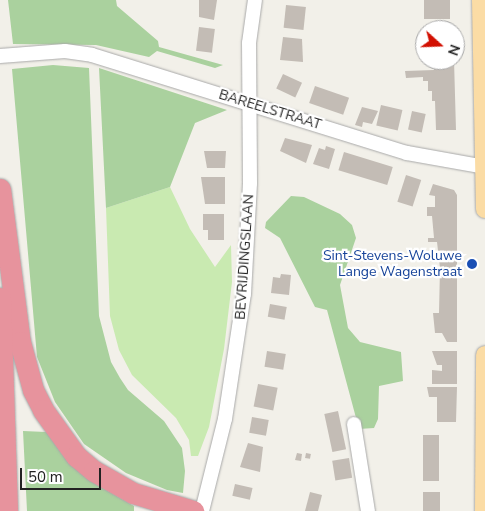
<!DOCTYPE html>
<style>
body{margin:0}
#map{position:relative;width:485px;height:511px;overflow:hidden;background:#f2f0e9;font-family:"Nunito Sans",sans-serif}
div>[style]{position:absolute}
.grass>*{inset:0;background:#c9eab1}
.forest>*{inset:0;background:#aad19e}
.building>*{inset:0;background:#c3bcb5;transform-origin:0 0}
.roads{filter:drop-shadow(0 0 1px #a9a9a9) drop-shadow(0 0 1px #a9a9a9)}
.minor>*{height:14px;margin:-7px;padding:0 7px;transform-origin:7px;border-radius:7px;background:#fff}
.major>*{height:18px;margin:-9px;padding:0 9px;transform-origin:9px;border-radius:9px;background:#fbdca5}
.highway>*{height:21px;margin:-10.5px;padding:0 10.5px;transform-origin:10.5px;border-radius:10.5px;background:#e7939d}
.dots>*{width:14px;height:14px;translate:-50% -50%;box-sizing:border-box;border:2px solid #fff;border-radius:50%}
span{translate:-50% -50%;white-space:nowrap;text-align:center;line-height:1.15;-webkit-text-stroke:4.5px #fff;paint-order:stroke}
.street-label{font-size:14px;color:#222}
.transit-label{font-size:14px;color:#164399}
.right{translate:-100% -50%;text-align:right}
.north{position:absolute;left:415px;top:20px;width:50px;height:50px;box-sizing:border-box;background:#fff;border:1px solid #a7a7a7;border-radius:50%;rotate:110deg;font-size:14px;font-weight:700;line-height:20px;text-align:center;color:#222}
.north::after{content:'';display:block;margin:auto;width:18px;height:22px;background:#d21002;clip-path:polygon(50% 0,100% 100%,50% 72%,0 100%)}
.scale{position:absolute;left:20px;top:468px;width:81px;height:22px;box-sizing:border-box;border:2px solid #222;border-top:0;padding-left:6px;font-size:15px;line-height:18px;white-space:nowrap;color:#222;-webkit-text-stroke:4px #fff;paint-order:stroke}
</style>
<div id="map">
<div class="grass">
<i style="clip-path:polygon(170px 187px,190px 229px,215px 267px,231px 245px,232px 282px,224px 349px,209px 427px,198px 456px,191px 456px,189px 440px,176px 418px,132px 375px,119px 350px,110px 316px,106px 208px)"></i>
</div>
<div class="forest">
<i style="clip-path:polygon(8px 0,116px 0,117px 6px,158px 41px,159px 47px,223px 65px,215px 68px,157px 51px,149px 57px,96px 45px,13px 44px)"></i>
<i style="clip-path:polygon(53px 65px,89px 68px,99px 316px,111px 362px,120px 378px,128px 390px,164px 421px,182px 448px,185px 471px,183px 493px,167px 490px,126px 473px,84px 444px,55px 402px,37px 357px,12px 69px)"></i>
<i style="clip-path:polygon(99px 68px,227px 110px,195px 123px,170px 187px,106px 208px)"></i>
<i style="clip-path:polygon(291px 196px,304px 197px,340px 214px,352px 225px,356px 238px,340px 285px,348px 328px,360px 342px,401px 352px,403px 381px,379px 386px,378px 419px,374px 428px,359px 429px,327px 310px,315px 307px,280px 238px,265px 228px,266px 222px)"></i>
<i style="clip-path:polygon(23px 431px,46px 432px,89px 480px,134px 506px,134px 511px,27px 511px)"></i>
</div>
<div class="building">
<i style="clip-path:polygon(199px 0,217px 0,214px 20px,199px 17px)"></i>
<i style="left:424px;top:0;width:26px;height:19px"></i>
<i style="left:286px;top:5px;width:20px;height:23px;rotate:6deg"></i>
<i style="left:434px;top:21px;width:12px;height:9px"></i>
<i style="left:199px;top:27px;width:16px;height:24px;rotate:7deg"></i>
<i style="clip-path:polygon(283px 37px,302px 39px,303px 62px,280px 60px)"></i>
<i style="clip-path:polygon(433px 60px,454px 60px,456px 130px,436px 130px,435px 101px,432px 101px,432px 91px,428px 91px,428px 81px,423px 81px,423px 77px,406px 78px,405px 71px,434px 70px)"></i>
<i style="left:283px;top:74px;width:21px;height:16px;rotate:25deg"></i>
<i style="left:315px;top:86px;width:36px;height:18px;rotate:19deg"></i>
<i style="left:381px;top:105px;width:22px;height:21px;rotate:13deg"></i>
<i style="clip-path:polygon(362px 107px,378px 111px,372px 124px,363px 122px,362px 127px,355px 125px)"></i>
<i style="left:412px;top:111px;width:14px;height:19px;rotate:12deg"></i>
<i style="clip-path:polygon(285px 138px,312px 145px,306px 163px,280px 151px)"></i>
<i style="clip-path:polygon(326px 146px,335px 149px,329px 169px,313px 164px,319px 148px,325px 150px)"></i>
<i style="clip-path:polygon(204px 151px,226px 151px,225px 168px,207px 168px)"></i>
<i style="left:344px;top:152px;width:51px;height:19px;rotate:17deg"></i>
<i style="left:406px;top:175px;width:16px;height:28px;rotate:18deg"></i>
<i style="clip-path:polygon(201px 177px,225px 177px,225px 204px,205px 204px)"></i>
<i style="clip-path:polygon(433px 184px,454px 190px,457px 195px,457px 342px,447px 342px,442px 333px,435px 333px,433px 313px,439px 313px,440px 268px,437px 242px,428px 242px,428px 238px,434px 238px,432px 216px,427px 216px,427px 207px,435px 207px,435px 196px,429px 195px)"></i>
<i style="clip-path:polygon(203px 214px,224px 214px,224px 240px,208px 240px,208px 230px,203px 230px)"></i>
<i style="clip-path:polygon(281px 274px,291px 275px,289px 295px,271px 293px,273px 277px,280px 278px)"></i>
<i style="left:270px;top:304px;width:17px;height:13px;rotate:10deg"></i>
<i style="left:267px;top:351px;width:19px;height:16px;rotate:9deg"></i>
<i style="clip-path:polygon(432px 351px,457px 351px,457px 384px,432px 384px,432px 370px,442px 371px,442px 365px,437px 365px)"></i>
<i style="left:258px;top:384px;width:20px;height:23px;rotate:11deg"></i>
<i style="clip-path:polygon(427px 387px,457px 387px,456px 422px,437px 422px,437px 397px,429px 397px)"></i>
<i style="left:338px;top:411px;width:39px;height:14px;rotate:78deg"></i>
<i style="left:252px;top:417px;width:17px;height:16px;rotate:10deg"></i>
<i style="left:423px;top:435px;width:16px;height:46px"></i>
<i style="clip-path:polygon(248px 443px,263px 447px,260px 472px,240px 467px)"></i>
<i style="clip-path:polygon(297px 453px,302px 454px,301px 461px,295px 460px)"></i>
<i style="left:306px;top:453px;width:5px;height:5px;rotate:11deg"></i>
<i style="left:349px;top:458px;width:20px;height:17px;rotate:81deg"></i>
<i style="left:235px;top:484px;width:18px;height:12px;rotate:13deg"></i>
<i style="clip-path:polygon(310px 492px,322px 495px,318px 511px,305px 511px)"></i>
<i style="left:423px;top:492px;width:17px;height:19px"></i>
</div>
<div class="roads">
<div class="minor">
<i style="left:0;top:56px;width:65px;rotate:-4.4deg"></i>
<i style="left:65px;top:51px;width:27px;rotate:8deg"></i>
<i style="left:92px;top:55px;width:330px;rotate:17.3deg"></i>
<i style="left:407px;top:153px;width:79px;rotate:10.2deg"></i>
<i style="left:354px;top:424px;width:88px;rotate:80.9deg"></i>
<i style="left:202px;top:511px;width:95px;rotate:-76deg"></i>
<i style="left:225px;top:419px;width:126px;rotate:-81.4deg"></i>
<i style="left:244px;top:294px;width:111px;rotate:-86.9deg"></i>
<i style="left:250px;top:183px;width:140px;rotate:-90.4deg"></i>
<i style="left:249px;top:43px;width:43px;rotate:-82.1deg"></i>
</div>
<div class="major">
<i style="left:481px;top:0;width:209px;rotate:88.9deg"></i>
<i style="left:484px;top:511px;width:156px;rotate:-89.6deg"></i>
</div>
<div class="highway">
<i style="left:0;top:189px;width:154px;rotate:82.6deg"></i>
<i style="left:20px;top:342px;width:50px;rotate:74.8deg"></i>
<i style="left:33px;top:390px;width:22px;rotate:63deg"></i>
<i style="left:43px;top:410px;width:57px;rotate:54.3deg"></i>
<i style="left:76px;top:456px;width:23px;rotate:40deg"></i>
<i style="left:94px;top:471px;width:45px;rotate:29.4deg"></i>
<i style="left:133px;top:493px;width:63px;rotate:16.7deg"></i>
<i style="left:0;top:298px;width:213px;rotate:88.1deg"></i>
</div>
</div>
<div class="dots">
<i style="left:472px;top:264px;background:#1a4fb4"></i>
</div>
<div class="street-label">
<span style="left:270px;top:110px;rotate:17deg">BAREELSTRAAT</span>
<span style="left:245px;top:257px;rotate:-86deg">BEVRIJDINGSLAAN</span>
</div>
<div class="transit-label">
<span class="right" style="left:462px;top:264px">Sint-Stevens-Woluwe<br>Lange Wagenstraat</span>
</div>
<div class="north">N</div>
<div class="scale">50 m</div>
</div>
